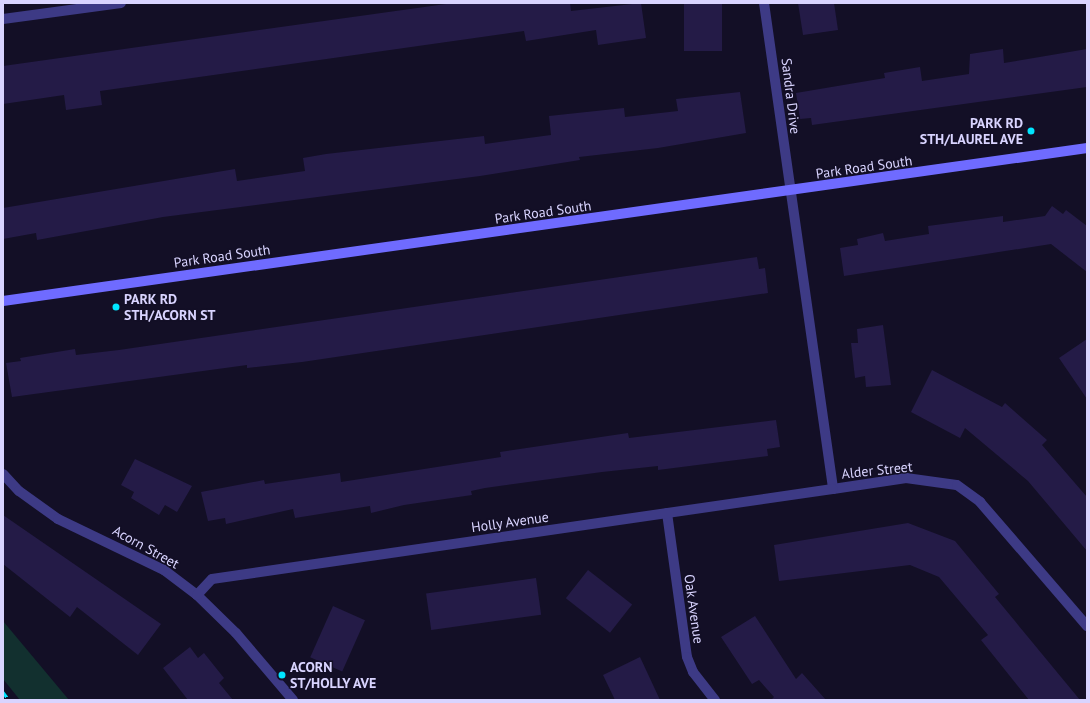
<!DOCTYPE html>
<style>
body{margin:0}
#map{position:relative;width:1090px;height:703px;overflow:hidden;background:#130f26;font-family:"PT Sans",sans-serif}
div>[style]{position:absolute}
.green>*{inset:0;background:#12302f}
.building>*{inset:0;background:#241b47;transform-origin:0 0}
.street>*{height:10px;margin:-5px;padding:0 5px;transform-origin:5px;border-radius:5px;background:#3d3a85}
.secondary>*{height:10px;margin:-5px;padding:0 5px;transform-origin:5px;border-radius:5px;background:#6f6bff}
.rail>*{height:3px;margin-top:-1.5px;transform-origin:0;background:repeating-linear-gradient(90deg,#00e5ff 0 6px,transparent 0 11px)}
.dots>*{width:11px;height:11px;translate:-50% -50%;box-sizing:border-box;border:2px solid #130f26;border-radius:50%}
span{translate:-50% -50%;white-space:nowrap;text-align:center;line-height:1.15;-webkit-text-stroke:3px #130f26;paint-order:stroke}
.street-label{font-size:14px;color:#d9d4ff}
.poi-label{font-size:14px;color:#d9d4ff;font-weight:700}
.right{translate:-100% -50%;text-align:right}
.left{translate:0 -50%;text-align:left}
.frame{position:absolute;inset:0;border:4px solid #d9d4ff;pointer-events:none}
</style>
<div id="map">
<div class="green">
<i style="clip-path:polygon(3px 621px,69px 700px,20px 700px,3px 679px)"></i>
</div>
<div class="building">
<i style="clip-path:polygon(453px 3px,570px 3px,571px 11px,641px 3px,646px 38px,598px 45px,596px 30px,526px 41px,524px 31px,100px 91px,102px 105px,66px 110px,64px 95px,3px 104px,3px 66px)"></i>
<i style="left:684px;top:3px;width:38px;height:48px"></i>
<i style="clip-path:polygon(798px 3px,834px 3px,838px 30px,803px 35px)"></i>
<i style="clip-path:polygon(1003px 49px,1004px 63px,1087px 49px,1087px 87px,812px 125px,811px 118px,800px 119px,796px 93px,885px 78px,884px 73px,920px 67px,922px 81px,969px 74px,970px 54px)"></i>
<i style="clip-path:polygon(740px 92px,746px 133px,658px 148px,579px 157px,580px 160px,480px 176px,163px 217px,37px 240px,36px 233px,3px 239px,3px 208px,235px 169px,237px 181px,305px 171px,303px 158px,326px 154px,484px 136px,485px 144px,551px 135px,549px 116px,624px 108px,625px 117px,678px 111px,676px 99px)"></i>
<i style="clip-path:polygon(1052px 206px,1063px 214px,1066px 210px,1087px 226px,1087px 272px,1051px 244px,844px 276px,840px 248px,858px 245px,857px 239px,883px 233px,885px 241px,929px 234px,928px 226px,1003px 216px,1003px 222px,1045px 216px)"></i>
<i style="clip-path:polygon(757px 257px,759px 269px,765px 268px,768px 293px,302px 362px,247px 368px,247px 365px,12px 397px,6px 363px,21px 361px,20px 358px,75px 349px,76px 355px,119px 350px)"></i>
<i style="clip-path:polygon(883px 325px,891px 385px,866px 387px,865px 376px,855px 378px,851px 343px,858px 343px,857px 329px)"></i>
<i style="clip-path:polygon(1087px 339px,1087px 399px,1059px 358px)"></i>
<i style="clip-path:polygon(932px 370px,1002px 407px,1005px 403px,1047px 440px,1042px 445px,1087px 497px,1087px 551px,1028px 481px,965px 428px,960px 438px,911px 412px)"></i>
<i style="clip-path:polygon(776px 420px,780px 447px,767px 449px,768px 456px,658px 470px,658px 466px,602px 472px,485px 488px,471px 491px,472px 495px,404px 505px,371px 513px,370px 506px,295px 518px,293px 509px,226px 524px,225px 518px,208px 521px,201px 492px,264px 480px,265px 484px,340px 473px,341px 482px,501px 457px,500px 452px,628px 433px,629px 438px)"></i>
<i style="clip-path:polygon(135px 459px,192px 486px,177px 512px,165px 505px,159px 515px,131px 498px,134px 492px,121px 485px)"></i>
<i style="clip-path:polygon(3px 515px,161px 624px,138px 655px,77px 607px,70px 617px,3px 564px)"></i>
<i style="clip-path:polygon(908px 523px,955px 541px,999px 594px,995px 597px,1080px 700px,1029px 700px,981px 640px,988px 635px,939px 577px,910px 565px,779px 581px,774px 545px)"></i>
<i style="left:588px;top:570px;width:56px;height:36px;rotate:38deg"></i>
<i style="left:536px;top:578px;width:37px;height:111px;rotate:82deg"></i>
<i style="left:333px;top:606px;width:35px;height:56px;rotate:24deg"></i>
<i style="clip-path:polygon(755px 616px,796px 679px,802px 673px,826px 700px,771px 700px,774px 697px,759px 680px,752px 684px,721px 637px)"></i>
<i style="clip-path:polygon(190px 647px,198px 658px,204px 653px,224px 678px,219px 683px,233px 700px,188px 700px,163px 668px)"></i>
<i style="clip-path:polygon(640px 657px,660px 700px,615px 700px,603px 675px)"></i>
</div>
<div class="street">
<i style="left:764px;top:3px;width:491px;rotate:81.9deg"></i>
<i style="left:833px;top:489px;width:74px;rotate:-8.6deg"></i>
<i style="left:906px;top:478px;width:51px;rotate:7.8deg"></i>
<i style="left:957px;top:485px;width:29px;rotate:36deg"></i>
<i style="left:980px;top:502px;width:164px;rotate:49.2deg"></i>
<i style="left:3px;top:19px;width:119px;rotate:-7.7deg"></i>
<i style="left:3px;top:474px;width:23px;rotate:47deg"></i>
<i style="left:19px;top:491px;width:48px;rotate:35.7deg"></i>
<i style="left:58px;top:519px;width:118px;rotate:25.7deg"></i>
<i style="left:164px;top:570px;width:41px;rotate:37.1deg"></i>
<i style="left:197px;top:595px;width:54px;rotate:44.3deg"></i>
<i style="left:236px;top:633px;width:88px;rotate:49.6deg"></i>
<i style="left:667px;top:513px;width:145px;rotate:82.1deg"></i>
<i style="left:687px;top:657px;width:16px;rotate:68deg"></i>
<i style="left:693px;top:672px;width:36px;rotate:52deg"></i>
<i style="left:197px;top:595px;width:22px;rotate:-47deg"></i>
<i style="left:212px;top:579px;width:627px;rotate:-8.25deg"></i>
</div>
<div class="secondary">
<i style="left:3px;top:301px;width:1095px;rotate:-8.03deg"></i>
</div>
<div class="rail">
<i style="left:3px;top:692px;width:10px;rotate:53deg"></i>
</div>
<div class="dots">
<i style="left:1031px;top:131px;background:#00e5ff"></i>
<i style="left:116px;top:307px;background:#00e5ff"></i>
<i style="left:282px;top:675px;background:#00e5ff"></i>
</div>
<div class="street-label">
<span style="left:791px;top:96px;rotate:83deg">Sandra Drive</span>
<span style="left:864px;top:167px;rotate:-8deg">Park Road South</span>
<span style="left:543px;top:212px;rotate:-8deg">Park Road South</span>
<span style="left:222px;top:256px;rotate:-8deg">Park Road South</span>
<span style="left:877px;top:470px;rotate:-6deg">Alder Street</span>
<span style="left:510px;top:522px;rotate:-8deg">Holly Avenue</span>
<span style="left:146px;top:547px;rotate:29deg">Acorn Street</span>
<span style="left:694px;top:609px;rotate:82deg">Oak Avenue</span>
</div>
<div class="poi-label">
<span class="right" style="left:1023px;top:131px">PARK RD<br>STH/LAUREL AVE</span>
<span class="left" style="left:124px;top:307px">PARK RD<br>STH/ACORN ST</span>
<span class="left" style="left:290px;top:675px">ACORN<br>ST/HOLLY AVE</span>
</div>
<div class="frame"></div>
</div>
